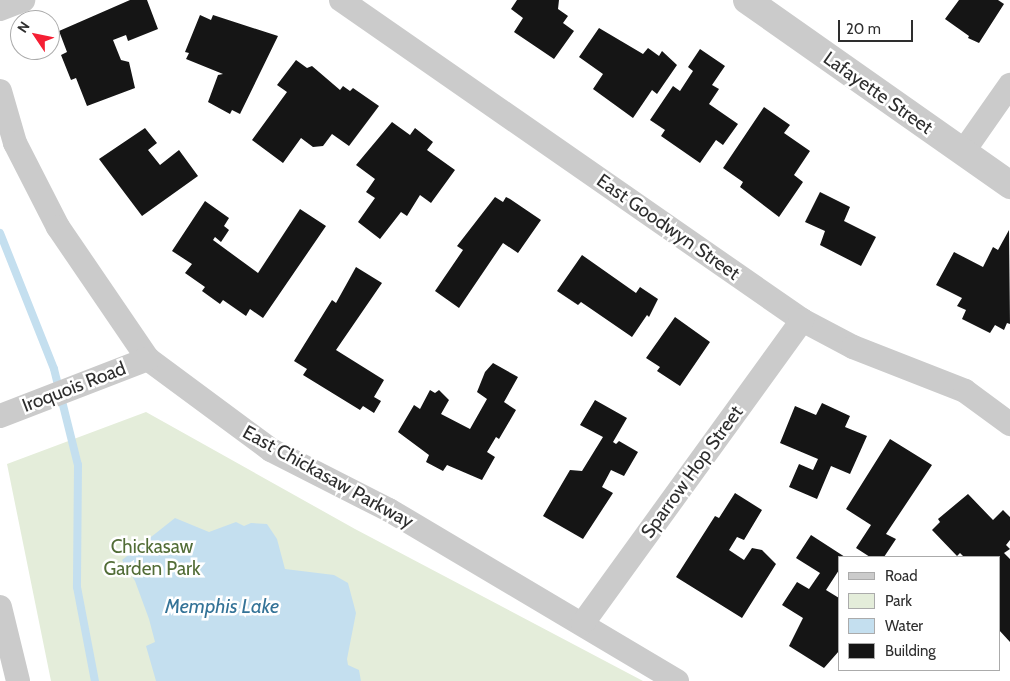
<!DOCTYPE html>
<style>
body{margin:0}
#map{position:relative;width:1010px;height:681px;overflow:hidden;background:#fff;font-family:Cabin,sans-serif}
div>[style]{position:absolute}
.green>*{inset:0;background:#e4edda}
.water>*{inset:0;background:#c4dfef}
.stream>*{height:8px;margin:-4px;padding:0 4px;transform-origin:4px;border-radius:4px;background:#c4dfef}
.building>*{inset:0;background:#151515}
.minor>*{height:24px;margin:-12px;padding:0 12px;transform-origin:12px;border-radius:12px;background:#cbcbcb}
.tertiary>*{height:28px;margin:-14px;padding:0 14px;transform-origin:14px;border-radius:14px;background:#cbcbcb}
span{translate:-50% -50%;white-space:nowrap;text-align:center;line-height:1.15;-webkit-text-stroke:5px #fff;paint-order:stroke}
.street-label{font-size:19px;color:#2e2e2e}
.park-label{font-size:19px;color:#526d37}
.water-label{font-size:20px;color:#347397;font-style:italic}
.legend{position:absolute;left:838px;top:556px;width:162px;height:115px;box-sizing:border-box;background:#fff;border:1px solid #ababab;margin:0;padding:6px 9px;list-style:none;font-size:15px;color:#2e2e2e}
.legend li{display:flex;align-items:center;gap:10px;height:25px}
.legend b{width:25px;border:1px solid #ababab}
.north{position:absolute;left:10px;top:10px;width:50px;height:50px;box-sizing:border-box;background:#fff;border:1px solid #ababab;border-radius:50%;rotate:304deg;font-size:14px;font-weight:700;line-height:20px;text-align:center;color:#2e2e2e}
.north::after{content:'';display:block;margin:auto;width:18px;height:22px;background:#f51f34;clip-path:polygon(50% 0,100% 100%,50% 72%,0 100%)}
.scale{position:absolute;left:838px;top:20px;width:75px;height:22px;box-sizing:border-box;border:2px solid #2e2e2e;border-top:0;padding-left:6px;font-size:15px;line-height:18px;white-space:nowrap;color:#2e2e2e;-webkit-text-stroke:4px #fff;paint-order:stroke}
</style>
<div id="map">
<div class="green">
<i style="clip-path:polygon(146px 412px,355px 529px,643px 681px,51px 681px,7px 464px)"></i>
</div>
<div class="water">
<i style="clip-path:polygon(175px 518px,209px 532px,236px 522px,244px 526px,251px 523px,267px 524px,277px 539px,285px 569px,334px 575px,348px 583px,356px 613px,347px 659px,348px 665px,359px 670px,361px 681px,156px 681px,146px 646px,155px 642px,149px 619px,135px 581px,122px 560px)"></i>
</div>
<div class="stream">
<i style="left:0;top:233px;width:146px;rotate:68.3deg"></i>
<i style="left:54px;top:369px;width:99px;rotate:76deg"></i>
<i style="left:78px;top:465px;width:122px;rotate:90.5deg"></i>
<i style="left:77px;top:587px;width:96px;rotate:79.2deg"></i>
</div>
<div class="building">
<i style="clip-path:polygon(130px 0,147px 0,158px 29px,128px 41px,126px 35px,113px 40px,121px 60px,129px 62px,135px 88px,87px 106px,76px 78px,71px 80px,61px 55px,67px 52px,59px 31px)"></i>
<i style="clip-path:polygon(517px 0,559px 0,558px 9px,568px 16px,563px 23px,574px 31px,554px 59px,514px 32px,523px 18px,511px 9px)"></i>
<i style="clip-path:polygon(959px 0,998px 0,1004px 4px,979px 43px,968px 38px,969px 36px,945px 19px)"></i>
<i style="clip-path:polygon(200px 15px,211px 20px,213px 15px,278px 36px,240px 114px,232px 110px,230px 114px,208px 102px,218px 75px,223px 74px,186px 59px,189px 53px,185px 52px)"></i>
<i style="clip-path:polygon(599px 28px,643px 54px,648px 48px,659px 56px,662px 51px,677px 65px,657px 94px,652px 90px,633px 118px,593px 89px,603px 74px,579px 57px)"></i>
<i style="clip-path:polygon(700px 49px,725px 66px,712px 85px,719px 89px,709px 104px,738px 124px,723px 145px,716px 140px,700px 163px,661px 136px,665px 130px,650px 120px,673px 86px,680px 91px,693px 71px,688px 67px)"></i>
<i style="clip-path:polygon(296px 60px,307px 68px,312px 66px,340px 90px,343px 86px,350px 91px,353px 88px,379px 106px,349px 146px,332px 134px,323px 146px,313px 147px,301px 138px,283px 163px,252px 140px,287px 92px,277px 85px)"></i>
<i style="clip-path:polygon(764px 107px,790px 125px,784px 133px,810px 151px,794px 175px,803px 182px,779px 217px,740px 187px,743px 182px,723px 168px)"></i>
<i style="clip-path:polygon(392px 122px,410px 135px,415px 128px,433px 142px,427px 150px,455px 170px,431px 203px,420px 195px,407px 216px,401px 212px,380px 239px,358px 222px,375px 198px,366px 192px,375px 179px,356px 165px)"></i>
<i style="clip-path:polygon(145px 128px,157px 143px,148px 150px,160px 165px,179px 150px,198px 176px,142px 216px,99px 159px)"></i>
<i style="clip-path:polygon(820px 192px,850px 207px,844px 221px,876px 237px,861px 266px,820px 245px,825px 231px,805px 222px)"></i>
<i style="clip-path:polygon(495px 197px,503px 202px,506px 197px,510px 199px,541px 220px,518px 253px,503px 243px,459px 308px,435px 291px,463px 250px,457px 246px)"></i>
<i style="clip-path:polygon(205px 201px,229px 218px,224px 226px,229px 230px,221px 242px,215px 237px,213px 240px,258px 273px,300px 209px,326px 226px,263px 318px,250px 309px,246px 316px,223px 300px,220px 304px,202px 291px,205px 287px,185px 273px,192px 264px,172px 251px)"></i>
<i style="clip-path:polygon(1009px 230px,1010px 324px,1007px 323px,1004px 330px,995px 325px,990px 333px,962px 319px,966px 310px,957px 306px,962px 298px,936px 285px,954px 252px,983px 267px,993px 247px,998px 250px)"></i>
<i style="clip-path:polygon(582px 255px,636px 293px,640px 287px,658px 299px,649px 317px,647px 315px,632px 337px,581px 302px,578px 305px,557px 291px)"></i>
<i style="clip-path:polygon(356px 267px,382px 283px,336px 350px,384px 380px,374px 397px,381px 401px,374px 413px,363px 406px,360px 410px,303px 375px,307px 369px,294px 361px,332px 300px,336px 303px)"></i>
<i style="clip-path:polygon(675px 317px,710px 342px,680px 386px,657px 371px,660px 367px,646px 358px)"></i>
<i style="clip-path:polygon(493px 363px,518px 377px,504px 402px,516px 410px,499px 439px,496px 437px,487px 452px,495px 457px,482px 480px,447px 465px,443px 471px,426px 462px,429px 455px,398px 432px,414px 405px,420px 409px,430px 390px,435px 393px,439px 390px,449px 400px,441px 414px,470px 429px,487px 399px,477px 392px,485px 372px)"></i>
<i style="clip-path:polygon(595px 400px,627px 418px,613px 442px,616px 444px,619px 441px,638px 452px,624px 476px,611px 470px,602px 487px,613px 493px,583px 539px,543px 516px,570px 470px,582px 471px,603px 437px,580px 425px)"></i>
<i style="clip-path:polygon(822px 403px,850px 416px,845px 427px,867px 436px,850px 474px,831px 466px,817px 499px,789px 487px,799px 464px,813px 470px,818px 459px,780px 443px,795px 406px,816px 415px)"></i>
<i style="clip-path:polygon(890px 439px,932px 465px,886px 534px,896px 539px,884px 557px,870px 557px,856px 548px,871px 525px,846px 509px)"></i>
<i style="clip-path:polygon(735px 493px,762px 510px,744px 540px,737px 537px,729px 550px,744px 560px,752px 548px,762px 550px,776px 564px,742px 618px,676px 577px,715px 516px,719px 518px)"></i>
<i style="clip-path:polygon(968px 494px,993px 520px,1003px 510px,1010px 517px,1010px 540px,1006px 545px,1010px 549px,1004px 553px,1010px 559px,1010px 642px,999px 630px,999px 557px,964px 557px,960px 553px,957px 556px,932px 530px,940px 522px,938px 519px)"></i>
<i style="clip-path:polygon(811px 535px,845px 557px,839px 557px,839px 570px,826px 590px,839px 598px,839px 651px,824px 668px,789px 646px,803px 618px,782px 605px,797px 582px,809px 589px,820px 573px,796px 558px)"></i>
</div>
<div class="minor">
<i style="left:341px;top:0;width:561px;rotate:34.77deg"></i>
<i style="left:802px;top:320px;width:58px;rotate:27.9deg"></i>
<i style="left:853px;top:347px;width:120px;rotate:21.4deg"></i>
<i style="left:965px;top:391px;width:56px;rotate:36.3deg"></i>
<i style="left:0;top:9px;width:25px;rotate:-21deg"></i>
<i style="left:0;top:91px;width:54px;rotate:73.9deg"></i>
<i style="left:15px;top:143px;width:94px;rotate:62.9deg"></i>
<i style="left:58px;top:227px;width:160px;rotate:55.7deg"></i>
<i style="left:148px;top:359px;width:153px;rotate:36.5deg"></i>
<i style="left:271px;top:450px;width:132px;rotate:27deg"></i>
<i style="left:389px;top:510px;width:335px;rotate:30.7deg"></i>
<i style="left:963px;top:152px;width:82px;rotate:-55deg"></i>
<i style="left:0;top:416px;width:159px;rotate:-21.1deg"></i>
<i style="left:0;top:607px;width:76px;rotate:76.3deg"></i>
<i style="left:583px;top:623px;width:374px;rotate:-54.1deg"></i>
</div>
<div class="tertiary">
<i style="left:747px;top:0;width:322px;rotate:35.1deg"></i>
</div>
<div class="street-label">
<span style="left:878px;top:93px;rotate:35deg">Lafayette Street</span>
<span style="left:668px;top:227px;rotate:35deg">East Goodwyn Street</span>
<span style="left:74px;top:387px;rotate:-21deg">Iroquois Road</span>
<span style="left:692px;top:472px;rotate:-54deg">Sparrow Hop Street</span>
<span style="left:328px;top:477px;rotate:29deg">East Chickasaw Parkway</span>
</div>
<div class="park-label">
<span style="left:152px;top:558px">Chickasaw<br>Garden Park</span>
</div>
<div class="water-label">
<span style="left:222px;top:606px">Memphis Lake</span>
</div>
<ul class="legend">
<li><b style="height:6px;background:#cbcbcb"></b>Road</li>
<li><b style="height:14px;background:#e4edda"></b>Park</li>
<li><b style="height:14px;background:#c4dfef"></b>Water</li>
<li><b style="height:14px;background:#151515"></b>Building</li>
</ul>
<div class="north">N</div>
<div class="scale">20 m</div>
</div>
